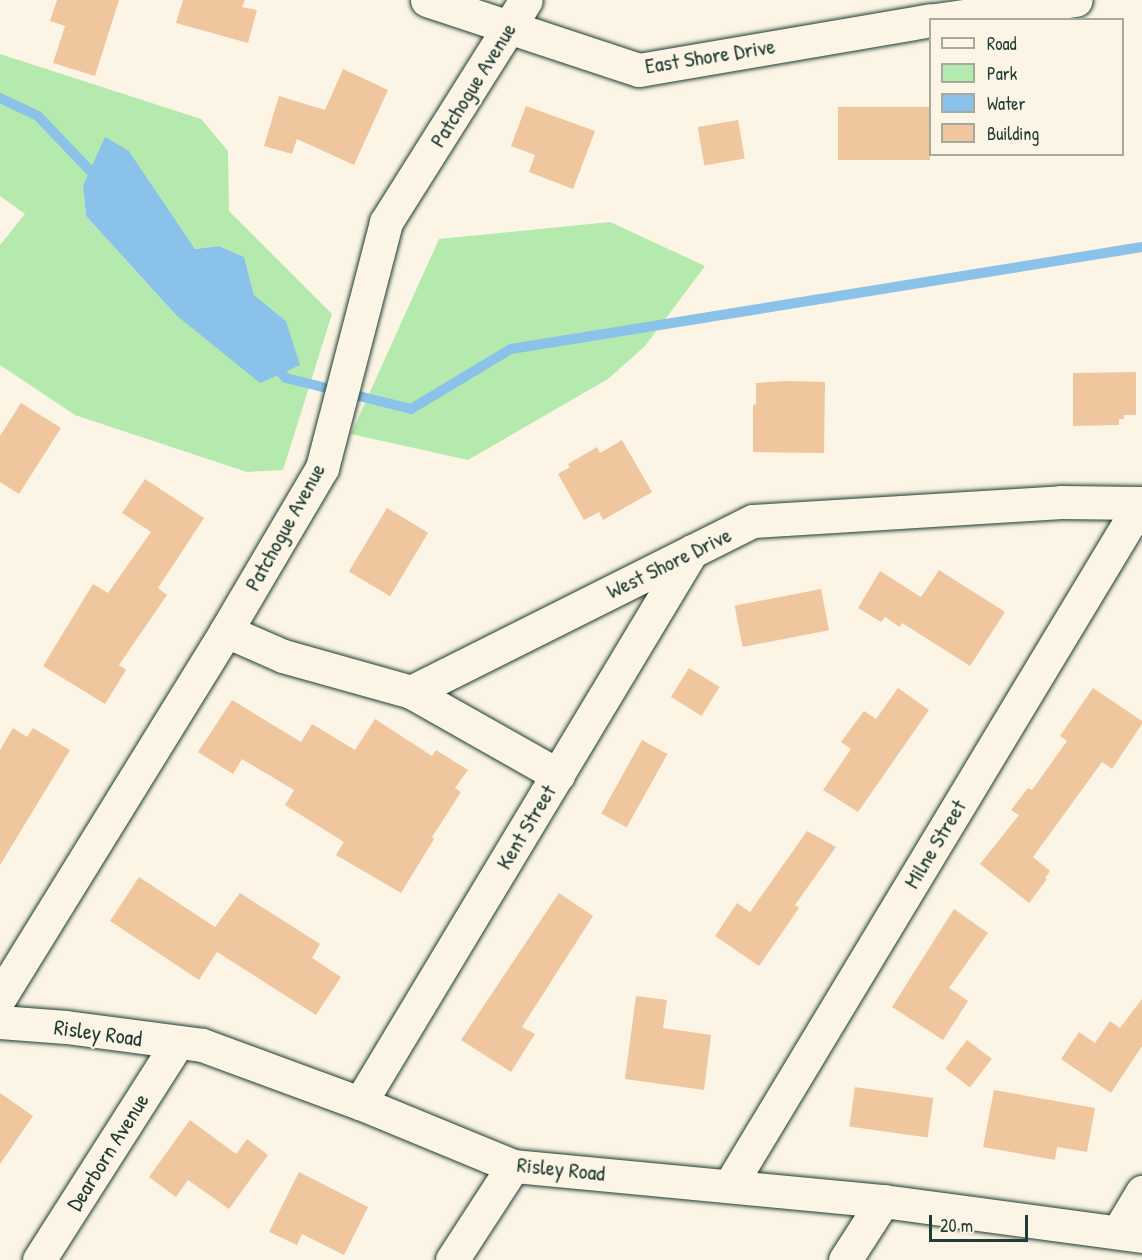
<!DOCTYPE html>
<style>
body{margin:0}
#map{position:relative;width:1142px;height:1260px;overflow:hidden;background:#fcf5e5;font-family:"Patrick Hand",sans-serif}
div>[style]{position:absolute}
.green>*{inset:0;background:#b4eaad}
.water>*{inset:0;background:#8bc2e9}
.stream>*{height:10px;margin:-5px;padding:0 5px;transform-origin:5px;border-radius:5px;background:#8bc2e9}
.building>*{inset:0;background:#efc69e;transform-origin:0 0}
.roads{filter:drop-shadow(0 0 2px #1f3d34) drop-shadow(0 0 2px #1f3d34)}
.minor>*{height:33px;margin:-16.5px;padding:0 16.5px;transform-origin:16.5px;border-radius:16.5px;background:#fcf5e5}
span{translate:-50% -50%;white-space:nowrap;text-align:center;line-height:1.15;-webkit-text-stroke:4.5px #fcf5e5;paint-order:stroke}
.street-label{font-size:22px;color:#1f3d34}
.legend{position:absolute;left:929px;top:18px;width:195px;height:138px;box-sizing:border-box;background:#fcf5e5;border:2px solid #a4ab9e;margin:0;padding:8px 10px;list-style:none;font-size:18px;color:#1f3d34}
.legend li{display:flex;align-items:center;gap:12px;height:30px}
.legend b{width:30px;border:2px solid #a4ab9e}
.scale{position:absolute;left:929px;top:1215px;width:99px;height:27px;box-sizing:border-box;border:3px solid #1f3d34;border-top:0;padding-left:8px;font-size:18px;line-height:21px;white-space:nowrap;color:#1f3d34;-webkit-text-stroke:4px #fcf5e5;paint-order:stroke}
</style>
<div id="map">
<div class="green">
<i style="clip-path:polygon(evenodd,0 54px,201px 119px,228px 151px,229px 211px,332px 314px,283px 470px,247px 472px,75px 415px,0 365px,0 245px,25px 214px,0 196px,0 54px,129px 151px,195px 249px,219px 246px,244px 257px,254px 295px,286px 321px,176px 315px,86px 216px,83px 186px,129px 151px)"></i>
<i style="clip-path:polygon(610px 222px,705px 266px,645px 346px,608px 379px,468px 460px,351px 434px,439px 239px)"></i>
</div>
<div class="water">
<i style="clip-path:polygon(105px 137px,129px 151px,195px 249px,219px 246px,244px 257px,254px 295px,286px 321px,300px 365px,260px 383px,176px 315px,86px 216px,83px 186px)"></i>
</div>
<div class="stream">
<i style="left:0;top:98px;width:42px;rotate:25.3deg"></i>
<i style="left:38px;top:116px;width:90px;rotate:46.4deg"></i>
<i style="left:274px;top:365px;width:18px;rotate:47deg"></i>
<i style="left:286px;top:378px;width:129px;rotate:13.9deg"></i>
<i style="left:411px;top:409px;width:117px;rotate:-31deg"></i>
<i style="left:511px;top:349px;width:639px;rotate:-9.18deg"></i>
</div>
<div class="building">
<i style="clip-path:polygon(57px 0,119px 0,95px 76px,53px 63px,65px 26px,50px 21px)"></i>
<i style="clip-path:polygon(183px 0,245px 0,242px 7px,257px 10px,248px 43px,176px 23px)"></i>
<i style="clip-path:polygon(343px 69px,388px 90px,354px 165px,297px 139px,292px 154px,264px 146px,279px 96px,325px 110px)"></i>
<i style="clip-path:polygon(526px 106px,595px 131px,573px 189px,529px 172px,535px 155px,511px 146px)"></i>
<i style="left:930px;top:107px;width:53px;height:92px;rotate:90deg"></i>
<i style="left:738px;top:120px;width:39px;height:41px;rotate:80deg"></i>
<i style="clip-path:polygon(1136px 372px,1136px 415px,1124px 415px,1124px 419px,1119px 419px,1119px 425px,1073px 426px,1073px 373px)"></i>
<i style="clip-path:polygon(786px 381px,825px 382px,824px 453px,753px 452px,753px 405px,756px 404px,756px 383px)"></i>
<i style="clip-path:polygon(21px 403px,61px 428px,19px 494px,0 482px,0 436px)"></i>
<i style="clip-path:polygon(622px 440px,652px 492px,603px 520px,599px 512px,584px 520px,558px 474px,570px 467px,568px 464px,597px 447px,600px 453px)"></i>
<i style="clip-path:polygon(145px 479px,204px 518px,158px 588px,167px 595px,119px 665px,126px 670px,105px 704px,43px 666px,93px 584px,108px 593px,151px 532px,122px 513px)"></i>
<i style="left:387px;top:508px;width:48px;height:74px;rotate:31deg"></i>
<i style="clip-path:polygon(939px 570px,1005px 612px,970px 666px,902px 623px,900px 627px,885px 617px,881px 622px,858px 608px,880px 571px,921px 597px)"></i>
<i style="left:821px;top:589px;width:42px;height:88px;rotate:79deg"></i>
<i style="left:689px;top:668px;width:36px;height:34px;rotate:32deg"></i>
<i style="clip-path:polygon(898px 688px,929px 710px,858px 812px,823px 790px,851px 749px,841px 742px,864px 711px,876px 719px)"></i>
<i style="clip-path:polygon(1093px 688px,1142px 721px,1142px 724px,1112px 769px,1102px 762px,1033px 857px,1050px 871px,1045px 878px,1047px 879px,1029px 903px,980px 864px,1019px 815px,1011px 810px,1028px 788px,1032px 790px,1067px 741px,1060px 736px)"></i>
<i style="clip-path:polygon(232px 700px,301px 742px,312px 724px,355px 750px,375px 719px,432px 756px,436px 750px,468px 770px,455px 788px,461px 792px,432px 837px,434px 839px,401px 893px,336px 855px,344px 842px,285px 805px,294px 790px,242px 759px,233px 774px,198px 752px)"></i>
<i style="clip-path:polygon(13px 728px,27px 737px,33px 728px,70px 750px,0 865px,0 750px)"></i>
<i style="left:642px;top:740px;width:29px;height:84px;rotate:29deg"></i>
<i style="clip-path:polygon(807px 831px,836px 847px,795px 905px,799px 908px,759px 966px,715px 936px,737px 903px,750px 912px)"></i>
<i style="clip-path:polygon(139px 877px,215px 927px,240px 893px,320px 944px,312px 958px,341px 977px,316px 1015px,217px 952px,199px 980px,110px 921px)"></i>
<i style="clip-path:polygon(559px 893px,593px 916px,522px 1027px,535px 1034px,511px 1072px,461px 1040px)"></i>
<i style="clip-path:polygon(954px 909px,988px 933px,949px 988px,968px 1001px,943px 1040px,892px 1007px)"></i>
<i style="clip-path:polygon(636px 996px,667px 1000px,663px 1028px,711px 1035px,704px 1090px,625px 1079px)"></i>
<i style="clip-path:polygon(1142px 999px,1142px 1046px,1111px 1093px,1061px 1059px,1079px 1032px,1095px 1043px,1110px 1021px,1120px 1028px)"></i>
<i style="left:967px;top:1040px;width:31px;height:36px;rotate:37deg"></i>
<i style="left:855px;top:1087px;width:79px;height:40px;rotate:8deg"></i>
<i style="clip-path:polygon(994px 1090px,1095px 1108px,1087px 1152px,1057px 1147px,1055px 1160px,983px 1147px)"></i>
<i style="clip-path:polygon(0 1093px,33px 1116px,0 1164px)"></i>
<i style="clip-path:polygon(190px 1120px,236px 1154px,247px 1139px,268px 1155px,229px 1209px,188px 1180px,176px 1197px,149px 1177px)"></i>
<i style="clip-path:polygon(299px 1172px,368px 1207px,344px 1255px,302px 1234px,297px 1245px,269px 1232px)"></i>
</div>
<div class="roads">
<div class="minor">
<i style="left:427px;top:0;width:223px;rotate:18.3deg"></i>
<i style="left:639px;top:70px;width:295px;rotate:-9.7deg"></i>
<i style="left:935px;top:20px;width:142px;rotate:-8.1deg"></i>
<i style="left:226px;top:631px;width:62px;rotate:23.7deg"></i>
<i style="left:283px;top:656px;width:133px;rotate:15.7deg"></i>
<i style="left:411px;top:692px;width:382px;rotate:-26.6deg"></i>
<i style="left:753px;top:521px;width:309px;rotate:-3.5deg"></i>
<i style="left:1061px;top:502px;width:81px;rotate:0.7deg"></i>
<i style="left:411px;top:692px;width:169px;rotate:29.5deg"></i>
<i style="left:0;top:997px;width:430px;rotate:-58.3deg"></i>
<i style="left:226px;top:631px;width:189px;rotate:-59.5deg"></i>
<i style="left:322px;top:468px;width:254px;rotate:-75.4deg"></i>
<i style="left:386px;top:222px;width:262px;rotate:-57.8deg"></i>
<i style="left:0;top:1022px;width:66px;rotate:4.3deg"></i>
<i style="left:66px;top:1027px;width:137px;rotate:7.5deg"></i>
<i style="left:202px;top:1045px;width:168px;rotate:20.2deg"></i>
<i style="left:360px;top:1103px;width:165px;rotate:22.4deg"></i>
<i style="left:513px;top:1166px;width:372px;rotate:5.4deg"></i>
<i style="left:883px;top:1201px;width:261px;rotate:7.7deg"></i>
<i style="left:360px;top:1103px;width:644px;rotate:-58.98deg"></i>
<i style="left:730px;top:1185px;width:796px;rotate:-58.93deg"></i>
<i style="left:1118px;top:1232px;width:47px;rotate:-59deg"></i>
<i style="left:39px;top:1260px;width:257px;rotate:-57.5deg"></i>
<i style="left:452px;top:1260px;width:112px;rotate:-57deg"></i>
<i style="left:845px;top:1260px;width:70px;rotate:-57.2deg"></i>
</div>
</div>
<div class="street-label">
<span style="left:710px;top:56px;rotate:-9deg">East Shore Drive</span>
<span style="left:473px;top:85px;rotate:-58deg">Patchogue Avenue</span>
<span style="left:285px;top:527px;rotate:-61deg">Patchogue Avenue</span>
<span style="left:669px;top:563px;rotate:-26deg">West Shore Drive</span>
<span style="left:526px;top:827px;rotate:-59deg">Kent Street</span>
<span style="left:935px;top:844px;rotate:-59deg">Milne Street</span>
<span style="left:98px;top:1033px;rotate:8deg">Risley Road</span>
<span style="left:108px;top:1152px;rotate:-58deg">Dearborn Avenue</span>
<span style="left:561px;top:1169px;rotate:6deg">Risley Road</span>
</div>
<ul class="legend">
<li><b style="height:8px;background:#fcf5e5"></b>Road</li>
<li><b style="height:16px;background:#b4eaad"></b>Park</li>
<li><b style="height:16px;background:#8bc2e9"></b>Water</li>
<li><b style="height:16px;background:#efc69e"></b>Building</li>
</ul>
<div class="scale">20 m</div>
</div>
